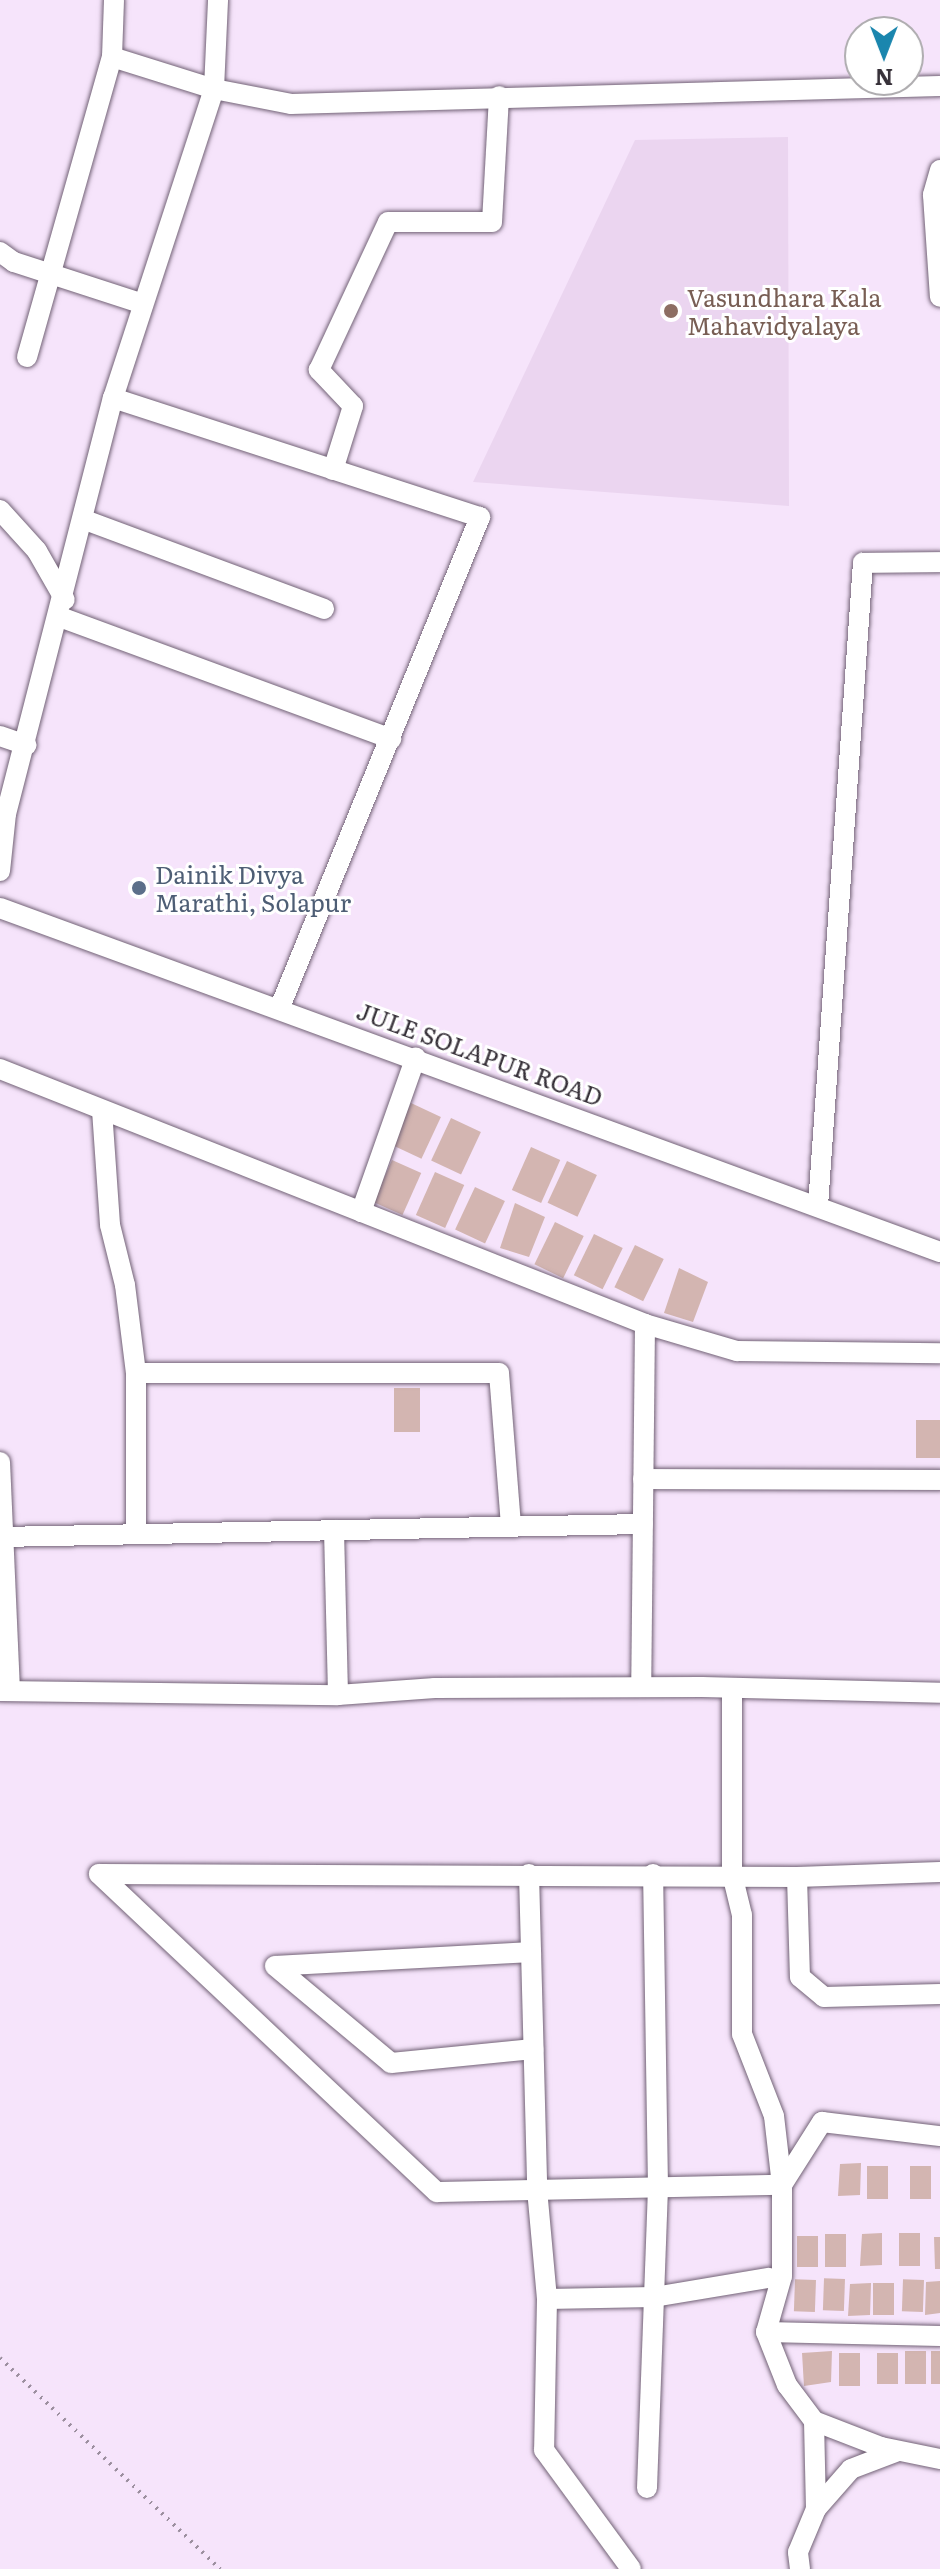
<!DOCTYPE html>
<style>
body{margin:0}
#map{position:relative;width:940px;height:2569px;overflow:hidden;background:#f6e4fb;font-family:Literata,serif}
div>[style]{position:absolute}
.built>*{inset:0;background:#ebd5f0}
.building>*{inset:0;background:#d3b5b1;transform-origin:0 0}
.path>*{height:4px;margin-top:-2px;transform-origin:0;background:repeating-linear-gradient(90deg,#9c8f9f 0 2px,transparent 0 8px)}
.roads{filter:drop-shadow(0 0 2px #726276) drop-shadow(0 0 2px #726276)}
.minor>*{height:20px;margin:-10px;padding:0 10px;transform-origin:10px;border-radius:10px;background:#fff}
.dots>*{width:22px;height:22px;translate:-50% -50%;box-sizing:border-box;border:4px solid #fff;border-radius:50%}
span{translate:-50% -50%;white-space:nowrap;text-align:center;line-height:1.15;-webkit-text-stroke:6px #fff;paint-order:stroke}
.education-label{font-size:24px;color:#785e54}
.left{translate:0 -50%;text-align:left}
.service-label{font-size:24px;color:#4e5e75}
.street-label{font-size:24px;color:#373139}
.north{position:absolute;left:844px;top:16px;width:80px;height:80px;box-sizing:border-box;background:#fff;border:2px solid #afadb0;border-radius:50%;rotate:180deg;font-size:22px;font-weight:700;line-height:32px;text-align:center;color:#373139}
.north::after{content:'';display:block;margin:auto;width:28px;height:36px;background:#1a86ae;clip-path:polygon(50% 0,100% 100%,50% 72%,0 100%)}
</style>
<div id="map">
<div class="built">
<i style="clip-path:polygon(788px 137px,789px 506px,473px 482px,635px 140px)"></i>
</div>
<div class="building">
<i style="left:411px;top:1103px;width:33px;height:46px;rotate:25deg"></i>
<i style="left:451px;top:1118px;width:33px;height:47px;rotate:25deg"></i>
<i style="left:531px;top:1147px;width:32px;height:47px;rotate:24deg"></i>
<i style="left:392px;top:1160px;width:32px;height:46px;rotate:24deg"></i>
<i style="left:567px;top:1161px;width:33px;height:46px;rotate:25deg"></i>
<i style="left:435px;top:1172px;width:32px;height:47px;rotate:24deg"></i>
<i style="left:475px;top:1187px;width:33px;height:47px;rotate:25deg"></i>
<i style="clip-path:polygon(515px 1203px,545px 1217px,529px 1257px,500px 1248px)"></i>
<i style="left:555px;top:1222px;width:32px;height:47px;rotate:26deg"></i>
<i style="left:594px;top:1234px;width:32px;height:46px;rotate:26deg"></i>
<i style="left:635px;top:1245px;width:32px;height:47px;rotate:26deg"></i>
<i style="clip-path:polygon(679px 1268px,708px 1282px,693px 1322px,664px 1313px)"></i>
<i style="left:394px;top:1388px;width:26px;height:44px"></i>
<i style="left:916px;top:1420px;width:24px;height:38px"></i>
<i style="clip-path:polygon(861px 2163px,860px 2195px,838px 2196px,840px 2164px)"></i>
<i style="left:867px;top:2166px;width:21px;height:33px"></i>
<i style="left:910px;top:2166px;width:21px;height:33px"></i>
<i style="clip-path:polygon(882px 2233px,882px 2265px,860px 2266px,862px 2234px)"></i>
<i style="left:899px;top:2233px;width:21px;height:33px"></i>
<i style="left:825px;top:2234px;width:21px;height:33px"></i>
<i style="left:818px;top:2236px;width:31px;height:21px;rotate:90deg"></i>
<i style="clip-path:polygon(934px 2237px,940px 2237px,940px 2269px,935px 2269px)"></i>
<i style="left:845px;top:2279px;width:32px;height:21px;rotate:92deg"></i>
<i style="left:816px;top:2280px;width:32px;height:21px;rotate:92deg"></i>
<i style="left:924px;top:2280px;width:32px;height:21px;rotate:92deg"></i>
<i style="clip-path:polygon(940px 2281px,940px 2313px,925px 2315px,926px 2282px)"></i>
<i style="clip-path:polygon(871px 2283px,870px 2315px,848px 2316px,850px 2284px)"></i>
<i style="left:894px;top:2283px;width:32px;height:21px;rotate:90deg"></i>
<i style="clip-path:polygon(832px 2351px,831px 2382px,804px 2386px,802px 2353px)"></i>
<i style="left:905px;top:2351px;width:21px;height:33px"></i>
<i style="left:931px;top:2351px;width:9px;height:33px"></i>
<i style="left:839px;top:2353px;width:21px;height:33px"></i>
<i style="left:898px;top:2353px;width:31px;height:21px;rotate:90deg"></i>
</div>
<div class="path">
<i style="left:0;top:2358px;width:305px;rotate:43.8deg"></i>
</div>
<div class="roads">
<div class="minor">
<i style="left:112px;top:57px;width:57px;rotate:-88deg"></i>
<i style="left:940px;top:170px;width:26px;rotate:106deg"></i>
<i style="left:933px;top:195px;width:102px;rotate:86.1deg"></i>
<i style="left:0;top:252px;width:17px;rotate:36deg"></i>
<i style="left:14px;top:262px;width:136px;rotate:18deg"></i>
<i style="left:27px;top:357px;width:312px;rotate:-74.2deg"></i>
<i style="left:112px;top:57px;width:107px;rotate:17.4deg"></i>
<i style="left:214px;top:89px;width:89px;rotate:-87.4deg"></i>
<i style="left:113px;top:398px;width:386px;rotate:18deg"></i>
<i style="left:480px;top:517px;width:529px;rotate:112.2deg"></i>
<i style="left:333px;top:470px;width:67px;rotate:-72.6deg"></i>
<i style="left:353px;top:406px;width:50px;rotate:-133.4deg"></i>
<i style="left:319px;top:370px;width:163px;rotate:-65deg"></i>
<i style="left:388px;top:222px;width:104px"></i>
<i style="left:492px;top:222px;width:126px;rotate:-86.8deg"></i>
<i style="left:0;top:510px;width:55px;rotate:47.9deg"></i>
<i style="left:37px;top:551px;width:56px;rotate:60.3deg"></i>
<i style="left:85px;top:520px;width:255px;rotate:20.4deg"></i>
<i style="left:60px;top:617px;width:353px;rotate:20.2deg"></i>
<i style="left:0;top:736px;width:28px;rotate:19deg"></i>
<i style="left:0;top:871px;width:57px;rotate:-84deg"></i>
<i style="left:6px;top:814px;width:430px;rotate:-75.6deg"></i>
<i style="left:113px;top:398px;width:325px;rotate:-71.9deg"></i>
<i style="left:214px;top:89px;width:78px;rotate:11deg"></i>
<i style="left:291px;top:104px;width:649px;rotate:-1.59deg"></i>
<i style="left:0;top:908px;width:1001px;rotate:20.1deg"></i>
<i style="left:0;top:1069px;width:694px;rotate:21.57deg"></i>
<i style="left:645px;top:1324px;width:363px;rotate:90.6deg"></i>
<i style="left:102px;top:1110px;width:115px;rotate:86deg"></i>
<i style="left:110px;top:1225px;width:62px;rotate:76deg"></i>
<i style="left:125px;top:1285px;width:89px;rotate:82.9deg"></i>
<i style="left:136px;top:1373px;width:161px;rotate:90deg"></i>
<i style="left:818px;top:1206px;width:645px;rotate:-86deg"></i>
<i style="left:863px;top:563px;width:77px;rotate:-0.7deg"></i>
<i style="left:361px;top:1212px;width:164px;rotate:-70.5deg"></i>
<i style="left:645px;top:1324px;width:96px;rotate:16.4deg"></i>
<i style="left:737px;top:1351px;width:203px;rotate:0.6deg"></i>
<i style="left:136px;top:1373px;width:363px"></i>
<i style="left:499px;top:1373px;width:154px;rotate:85.5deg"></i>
<i style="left:0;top:1462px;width:229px;rotate:87.5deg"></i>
<i style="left:643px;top:1479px;width:297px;rotate:0.2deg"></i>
<i style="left:334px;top:1530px;width:165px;rotate:88.6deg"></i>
<i style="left:0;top:1537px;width:643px;rotate:-1.16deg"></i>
<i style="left:732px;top:1688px;width:186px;rotate:90deg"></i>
<i style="left:732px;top:1874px;width:42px;rotate:76.3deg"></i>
<i style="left:742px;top:1915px;width:119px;rotate:90deg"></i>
<i style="left:742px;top:2034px;width:88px;rotate:68.7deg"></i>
<i style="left:774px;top:2116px;width:69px;rotate:83.4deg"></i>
<i style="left:782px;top:2185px;width:91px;rotate:90deg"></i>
<i style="left:782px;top:2276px;width:58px;rotate:105.9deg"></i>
<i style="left:766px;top:2332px;width:57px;rotate:68.4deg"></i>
<i style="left:787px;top:2385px;width:45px;rotate:53.1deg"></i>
<i style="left:814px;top:2421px;width:72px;rotate:21.2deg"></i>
<i style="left:881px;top:2447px;width:60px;rotate:11.5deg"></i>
<i style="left:0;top:1691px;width:338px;rotate:0.7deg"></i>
<i style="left:338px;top:1695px;width:97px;rotate:-4.1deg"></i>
<i style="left:435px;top:1688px;width:267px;rotate:-0.2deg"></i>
<i style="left:702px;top:1687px;width:238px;rotate:1.4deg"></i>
<i style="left:940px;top:1872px;width:143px;rotate:178deg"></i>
<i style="left:797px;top:1877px;width:698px;rotate:-179.75deg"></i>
<i style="left:99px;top:1874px;width:464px;rotate:43.3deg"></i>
<i style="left:437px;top:2192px;width:345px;rotate:-1.2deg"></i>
<i style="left:782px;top:2185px;width:75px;rotate:-57.6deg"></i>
<i style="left:822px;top:2122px;width:119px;rotate:6.8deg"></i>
<i style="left:529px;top:1874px;width:315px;rotate:88.5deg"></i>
<i style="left:537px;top:2189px;width:110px;rotate:84.8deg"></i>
<i style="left:547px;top:2299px;width:151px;rotate:91.1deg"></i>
<i style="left:544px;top:2450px;width:147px;rotate:53.8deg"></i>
<i style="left:797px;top:1877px;width:100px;rotate:88.3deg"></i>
<i style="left:800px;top:1977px;width:31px;rotate:40deg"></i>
<i style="left:824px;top:1997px;width:116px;rotate:-1.5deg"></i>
<i style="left:531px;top:1952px;width:256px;rotate:176.9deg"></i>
<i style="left:275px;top:1966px;width:151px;rotate:39.9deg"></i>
<i style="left:391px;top:2063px;width:143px;rotate:-5.6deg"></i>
<i style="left:547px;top:2299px;width:107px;rotate:-1.1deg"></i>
<i style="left:654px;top:2297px;width:116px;rotate:-9.5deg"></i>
<i style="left:766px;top:2332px;width:174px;rotate:1.3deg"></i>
<i style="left:814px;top:2421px;width:88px;rotate:88.7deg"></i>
<i style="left:647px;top:2488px;width:301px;rotate:-87.9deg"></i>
<i style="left:658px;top:2187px;width:313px;rotate:-90.9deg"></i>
<i style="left:800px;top:2569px;width:17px;rotate:-97deg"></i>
<i style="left:798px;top:2552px;width:47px;rotate:-67.3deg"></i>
<i style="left:816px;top:2509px;width:53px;rotate:-48.8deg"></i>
<i style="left:851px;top:2469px;width:50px;rotate:-21deg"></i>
</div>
</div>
<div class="dots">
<i style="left:671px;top:311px;background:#8d6e63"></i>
<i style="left:139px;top:888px;background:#5c6f8a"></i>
</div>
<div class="education-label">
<span class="left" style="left:687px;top:311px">Vasundhara Kala<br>Mahavidyalaya</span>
</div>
<div class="service-label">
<span class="left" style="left:155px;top:888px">Dainik Divya<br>Marathi, Solapur</span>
</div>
<div class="street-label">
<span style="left:480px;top:1053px;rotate:20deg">JULE SOLAPUR ROAD</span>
</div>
<div class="north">N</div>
</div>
